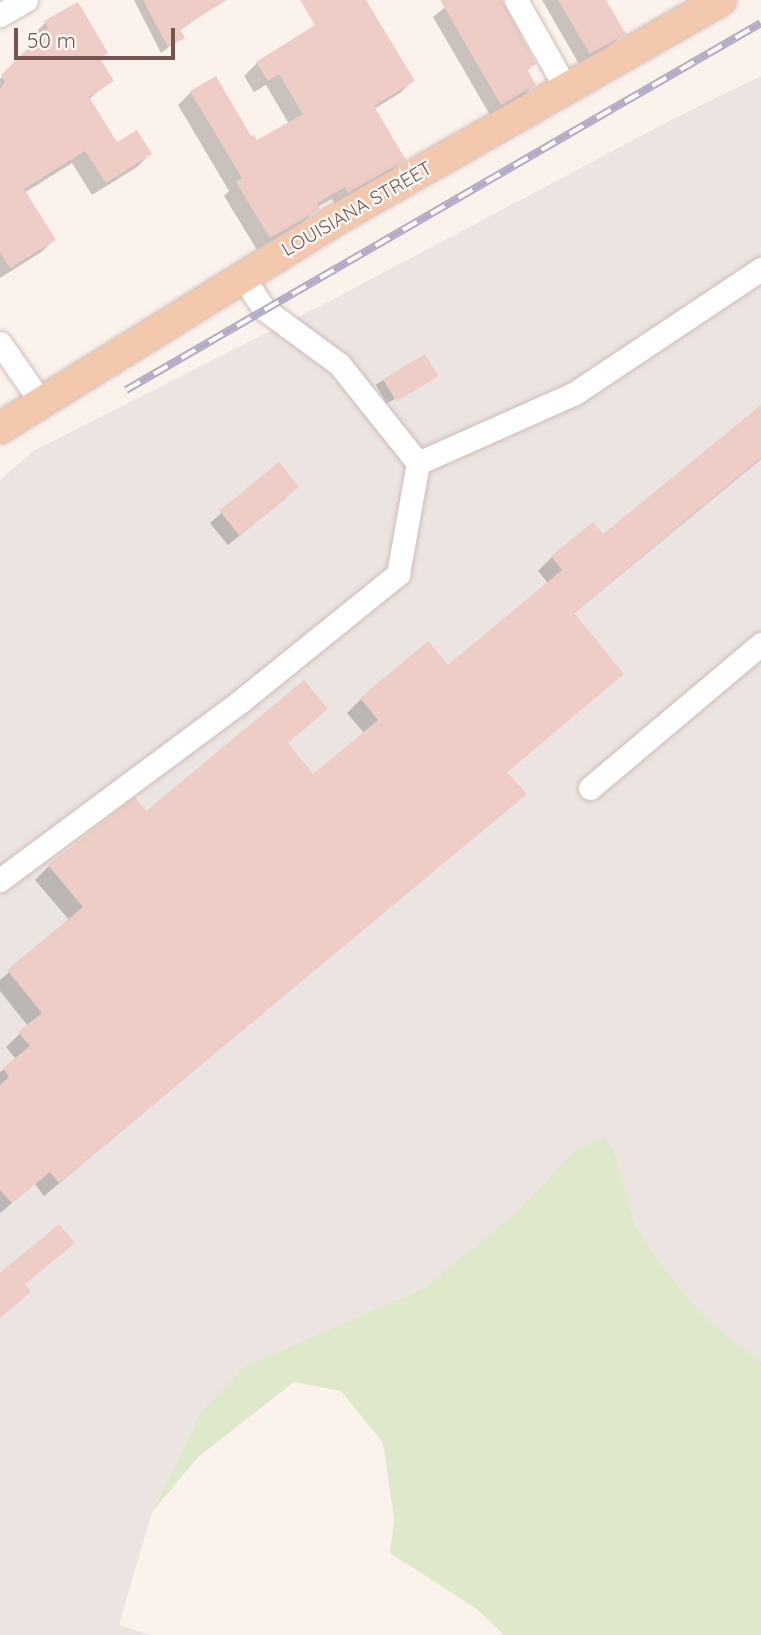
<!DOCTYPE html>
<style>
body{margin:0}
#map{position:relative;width:761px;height:1635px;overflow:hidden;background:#fbf2ec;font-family:Quicksand,sans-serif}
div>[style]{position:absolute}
.industrial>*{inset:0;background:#ebe4e1}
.green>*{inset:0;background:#dee8cb}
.shadow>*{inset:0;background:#0003;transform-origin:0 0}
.building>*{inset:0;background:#eecdc7;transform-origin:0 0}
.roads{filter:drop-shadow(0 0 2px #cfbbb5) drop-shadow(0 0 2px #cfbbb5)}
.minor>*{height:23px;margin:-11.5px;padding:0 11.5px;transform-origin:11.5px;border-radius:11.5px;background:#fff}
.major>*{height:30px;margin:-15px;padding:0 15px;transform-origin:15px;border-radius:15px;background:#f3c8ac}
.rail>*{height:8px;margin-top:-4px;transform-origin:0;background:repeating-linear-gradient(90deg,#fef7f3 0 16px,#b3aac5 0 32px);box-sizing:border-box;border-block:2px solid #b3aac5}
span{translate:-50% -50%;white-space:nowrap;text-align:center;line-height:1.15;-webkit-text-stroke:5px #fef7f3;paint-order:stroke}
.street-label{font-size:19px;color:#755551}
.scale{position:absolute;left:14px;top:28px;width:161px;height:32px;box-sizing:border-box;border:4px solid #755551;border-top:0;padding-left:9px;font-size:21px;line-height:24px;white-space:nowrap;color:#755551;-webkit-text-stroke:5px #fef7f3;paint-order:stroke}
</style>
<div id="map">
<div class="industrial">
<i style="clip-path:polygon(761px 76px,761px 1362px,709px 1321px,671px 1278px,635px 1225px,614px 1150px,575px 1151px,514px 1214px,424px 1288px,243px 1367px,200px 1414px,152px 1512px,119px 1625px,150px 1635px,0 1635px,0 480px,33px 451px,326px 303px,671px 120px)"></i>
</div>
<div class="green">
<i style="clip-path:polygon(603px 1137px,614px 1150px,635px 1225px,671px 1278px,709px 1321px,761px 1362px,761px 1635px,504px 1635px,477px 1609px,390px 1553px,394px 1519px,383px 1443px,341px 1391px,294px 1382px,198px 1457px,152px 1512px,200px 1414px,243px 1367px,424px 1288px,514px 1214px,575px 1151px)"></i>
</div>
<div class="shadow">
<i style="clip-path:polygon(134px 0,209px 0,213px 7px,179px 31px,182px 37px,161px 53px)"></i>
<i style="clip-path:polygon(360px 0,364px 0,413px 80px,400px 93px,374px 109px,403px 159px,391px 172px,335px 204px,332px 199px,317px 207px,305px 221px,257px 250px,224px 196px,229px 191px,178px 105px,191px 92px,257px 143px,289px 124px,266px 85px,254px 92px,244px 76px,257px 63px)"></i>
<i style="clip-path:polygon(454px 0,500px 0,534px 64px,527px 71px,534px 85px,524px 95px,490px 115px,433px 17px)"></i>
<i style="clip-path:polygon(542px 0,604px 0,623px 33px,613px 44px,579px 64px)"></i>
<i style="clip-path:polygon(45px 23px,106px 53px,99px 60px,111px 80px,88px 100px,117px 145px,150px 154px,137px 167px,92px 195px,72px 163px,24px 193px,54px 240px,40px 253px,0 278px,0 79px,36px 42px,32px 36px)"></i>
<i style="left:425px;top:356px;width:22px;height:57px;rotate:60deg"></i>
<i style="clip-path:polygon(761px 407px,761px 459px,573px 614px,622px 674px,506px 773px,525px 794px,44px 1196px,35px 1184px,0 1213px,0 1072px,16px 1059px,6px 1047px,28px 1026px,0 991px,0 980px,70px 921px,35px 880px,49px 866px,326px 709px,286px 744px,313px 776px,365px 734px,347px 713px,361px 699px,448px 668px,548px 583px,538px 571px,552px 557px,603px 537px)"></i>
<i style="clip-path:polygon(278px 464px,287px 497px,228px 545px,210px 523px)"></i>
</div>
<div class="building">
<i style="clip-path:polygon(143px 0,227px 0,180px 29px,185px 38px,168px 47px)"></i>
<i style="clip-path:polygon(300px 0,366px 0,415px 81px,374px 106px,406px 160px,348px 193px,345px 187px,317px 203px,320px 209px,270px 238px,236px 182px,242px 178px,190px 91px,216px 76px,251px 136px,254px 135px,257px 140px,303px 114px,279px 74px,268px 81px,256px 62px,315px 25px)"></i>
<i style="clip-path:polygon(440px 0,502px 0,536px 64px,527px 69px,536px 85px,501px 105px)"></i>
<i style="clip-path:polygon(558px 0,606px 0,626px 34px,590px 54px)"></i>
<i style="clip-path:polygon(78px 2px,108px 53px,100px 58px,114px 81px,89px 97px,117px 142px,137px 130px,152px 154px,106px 183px,85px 151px,24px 189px,56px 240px,10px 268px,0 252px,0 89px,5px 82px,1px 75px,48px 28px,44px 21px)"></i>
<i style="left:425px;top:354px;width:26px;height:49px;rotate:59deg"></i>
<i style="clip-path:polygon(761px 405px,761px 458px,574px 613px,624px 674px,507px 772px,527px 794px,59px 1183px,50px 1172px,12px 1203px,0 1190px,0 1085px,9px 1077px,3px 1068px,30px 1046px,18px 1032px,42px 1013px,7px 970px,83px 907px,48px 865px,135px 797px,146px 811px,304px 680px,328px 709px,288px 743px,313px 774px,378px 720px,360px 698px,428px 641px,448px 665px,562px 570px,551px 556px,593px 522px,603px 534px)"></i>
<i style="left:279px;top:462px;width:32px;height:77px;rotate:51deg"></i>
<i style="clip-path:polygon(59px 1224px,75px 1243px,25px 1284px,31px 1292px,0 1318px,0 1273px)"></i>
</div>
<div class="roads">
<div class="minor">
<i style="left:516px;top:0;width:101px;rotate:60.4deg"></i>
<i style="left:0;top:15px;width:30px;rotate:-30deg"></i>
<i style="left:243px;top:277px;width:38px;rotate:57deg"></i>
<i style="left:264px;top:309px;width:93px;rotate:36.3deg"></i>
<i style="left:339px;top:364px;width:127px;rotate:51.4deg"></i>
<i style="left:418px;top:463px;width:172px;rotate:-24deg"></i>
<i style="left:575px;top:393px;width:224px;rotate:-33.7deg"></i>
<i style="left:0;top:343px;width:72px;rotate:55.2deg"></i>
<i style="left:590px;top:788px;width:224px;rotate:-40.1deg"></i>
<i style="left:0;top:880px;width:302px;rotate:-36.6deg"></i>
<i style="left:242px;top:700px;width:201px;rotate:-38.9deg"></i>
<i style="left:398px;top:574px;width:113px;rotate:-79.8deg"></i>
</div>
<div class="major">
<i style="left:0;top:428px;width:388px;rotate:-31.8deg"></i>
<i style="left:330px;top:223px;width:450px;rotate:-29.7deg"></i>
</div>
</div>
<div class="rail">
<i style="left:126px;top:390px;width:733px;rotate:-30.03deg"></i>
</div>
<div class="street-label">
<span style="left:357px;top:209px;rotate:-30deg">LOUISIANA STREET</span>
</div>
<div class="scale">50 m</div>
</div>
